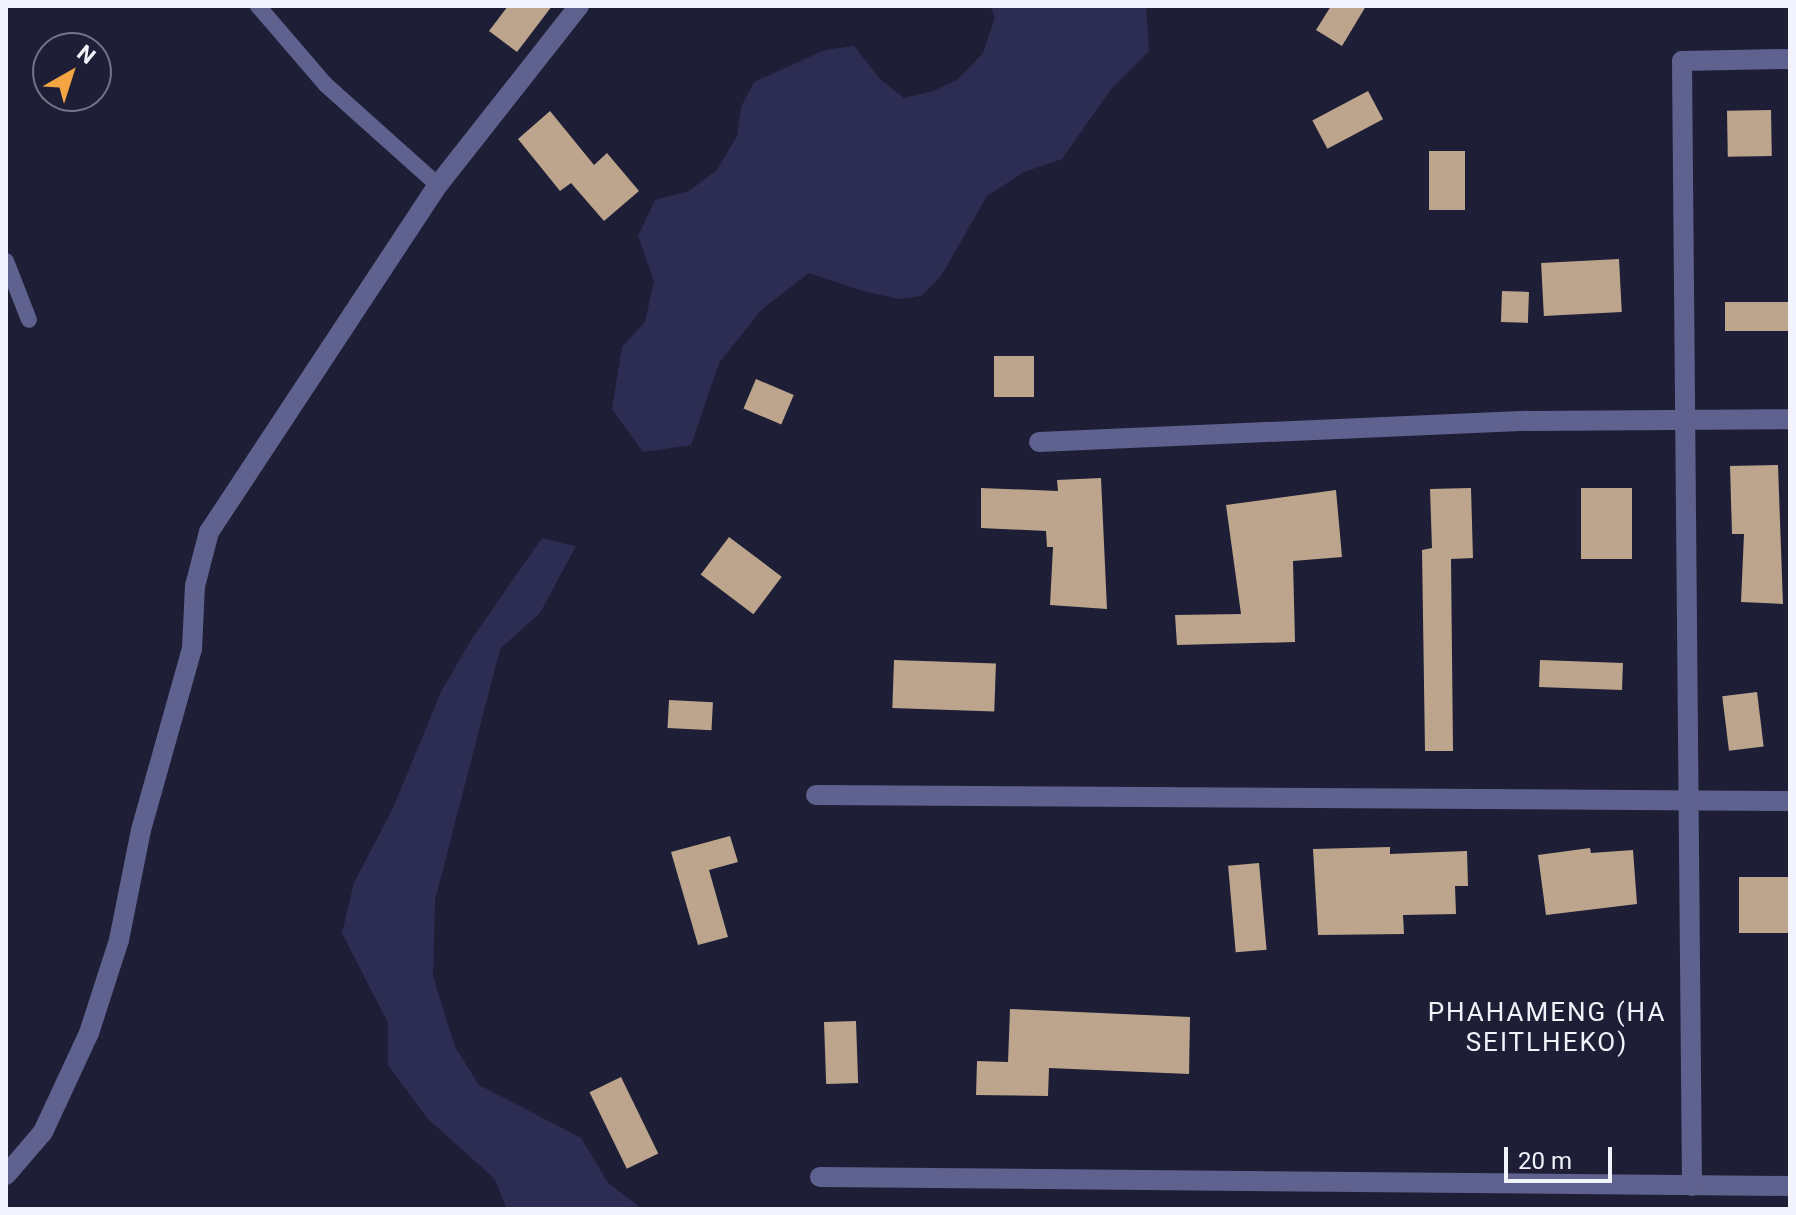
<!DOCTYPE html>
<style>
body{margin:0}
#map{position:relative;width:1796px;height:1215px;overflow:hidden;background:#1e1f36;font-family:Roboto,sans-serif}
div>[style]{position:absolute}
.green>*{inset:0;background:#2d2d53}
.building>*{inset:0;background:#bca58c;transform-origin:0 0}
.service>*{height:16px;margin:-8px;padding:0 8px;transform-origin:8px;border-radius:8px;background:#5f618e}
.minor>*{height:20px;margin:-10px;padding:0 10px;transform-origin:10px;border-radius:10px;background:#5f618e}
span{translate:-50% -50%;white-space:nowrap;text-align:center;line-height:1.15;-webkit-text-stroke:8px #1e1f36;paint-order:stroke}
.neighbourhood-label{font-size:26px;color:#f2f3fc;letter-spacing:2px}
.frame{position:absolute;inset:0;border:8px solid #f2f3fc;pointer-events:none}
.north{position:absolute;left:32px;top:32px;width:80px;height:80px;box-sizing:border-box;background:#1e1f36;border:2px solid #737485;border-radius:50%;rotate:39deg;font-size:22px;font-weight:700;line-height:32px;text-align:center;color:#f2f3fc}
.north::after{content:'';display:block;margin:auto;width:28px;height:36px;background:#f2a542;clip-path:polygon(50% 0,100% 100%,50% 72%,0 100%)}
.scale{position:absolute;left:1504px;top:1147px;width:108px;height:36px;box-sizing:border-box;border:4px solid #f2f3fc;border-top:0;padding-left:10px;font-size:24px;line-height:28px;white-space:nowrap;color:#f2f3fc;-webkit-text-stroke:6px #1e1f36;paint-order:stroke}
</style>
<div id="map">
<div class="green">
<i style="clip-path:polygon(990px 6px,1146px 6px,1149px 51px,1111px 89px,1062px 159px,1024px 172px,987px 196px,941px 276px,921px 296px,900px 299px,863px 291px,809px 273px,762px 309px,719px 363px,691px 445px,643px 452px,612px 409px,622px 347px,645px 322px,654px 281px,638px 236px,655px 200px,689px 191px,717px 170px,737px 136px,741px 107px,754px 82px,825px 50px,854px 46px,880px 79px,904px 98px,933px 91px,957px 80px,983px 53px,995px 17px)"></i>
<i style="clip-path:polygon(542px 538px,576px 546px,540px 613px,500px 649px,435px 900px,433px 976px,455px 1047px,479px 1085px,581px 1138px,608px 1183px,642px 1209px,507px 1209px,494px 1178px,428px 1119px,388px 1065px,388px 1023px,342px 933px,354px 883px,393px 808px,441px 692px,471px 640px)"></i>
</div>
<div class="building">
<i style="clip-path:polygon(508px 6px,552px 6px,517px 52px,489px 31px)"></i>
<i style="clip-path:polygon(1331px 6px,1366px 6px,1342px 46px,1316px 30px)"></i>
<i style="left:1368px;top:91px;width:32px;height:63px;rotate:62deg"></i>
<i style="left:1771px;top:110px;width:46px;height:44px;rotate:89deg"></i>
<i style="clip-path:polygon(550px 111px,594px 165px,607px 153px,639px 191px,604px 221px,571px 183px,560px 191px,518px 139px)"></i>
<i style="left:1429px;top:151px;width:36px;height:59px"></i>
<i style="left:1619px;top:259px;width:53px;height:78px;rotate:87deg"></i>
<i style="left:1502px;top:291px;width:27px;height:31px;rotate:2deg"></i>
<i style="left:1790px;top:302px;width:29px;height:65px;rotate:90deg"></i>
<i style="left:994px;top:356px;width:40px;height:41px"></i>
<i style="left:756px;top:379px;width:41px;height:32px;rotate:23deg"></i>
<i style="clip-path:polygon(1778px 465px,1783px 604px,1741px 602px,1744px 534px,1732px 534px,1730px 466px)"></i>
<i style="clip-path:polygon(1101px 478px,1107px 609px,1050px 605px,1053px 547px,1047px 547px,1046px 531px,981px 528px,981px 488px,1058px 491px,1057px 480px)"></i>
<i style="clip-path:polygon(1471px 488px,1473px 558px,1451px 559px,1453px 751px,1425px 751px,1422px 550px,1432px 548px,1430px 489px)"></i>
<i style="left:1581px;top:488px;width:51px;height:71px"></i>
<i style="clip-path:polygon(1336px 490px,1342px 557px,1293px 561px,1295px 642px,1177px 645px,1175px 615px,1241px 614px,1226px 505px)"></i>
<i style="left:729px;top:537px;width:66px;height:47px;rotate:37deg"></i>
<i style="left:894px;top:660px;width:102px;height:48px;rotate:2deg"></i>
<i style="left:1540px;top:660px;width:83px;height:27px;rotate:2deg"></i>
<i style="left:1757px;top:692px;width:55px;height:35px;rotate:83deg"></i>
<i style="left:669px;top:700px;width:44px;height:28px;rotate:3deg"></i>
<i style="clip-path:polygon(730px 836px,738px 862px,709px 870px,728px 937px,698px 945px,671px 852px)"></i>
<i style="clip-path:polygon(1390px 847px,1390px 854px,1467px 851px,1468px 886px,1455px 886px,1456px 914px,1403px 915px,1404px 934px,1318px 935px,1313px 849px)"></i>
<i style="clip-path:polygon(1590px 848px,1591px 853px,1633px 850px,1637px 904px,1546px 915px,1538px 855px)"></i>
<i style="left:1259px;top:863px;width:87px;height:31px;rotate:85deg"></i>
<i style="left:1790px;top:877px;width:56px;height:51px;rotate:90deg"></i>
<i style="clip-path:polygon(1010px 1009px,1190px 1017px,1189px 1074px,1049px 1068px,1048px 1096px,976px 1095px,977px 1061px,1008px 1062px)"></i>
<i style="left:856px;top:1021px;width:62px;height:32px;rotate:88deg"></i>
<i style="left:621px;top:1077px;width:85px;height:35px;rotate:64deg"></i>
</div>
<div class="service">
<i style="left:258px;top:6px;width:104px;rotate:49.3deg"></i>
<i style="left:326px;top:85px;width:150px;rotate:41.8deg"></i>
<i style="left:6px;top:261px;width:63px;rotate:68.7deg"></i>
</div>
<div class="minor">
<i style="left:1039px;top:442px;width:489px;rotate:-2.5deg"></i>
<i style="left:1528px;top:421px;width:262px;rotate:-0.4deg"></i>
<i style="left:816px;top:795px;width:974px;rotate:0.35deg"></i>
<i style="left:6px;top:1175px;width:57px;rotate:-49.3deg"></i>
<i style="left:43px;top:1132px;width:109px;rotate:-65.1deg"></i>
<i style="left:89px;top:1033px;width:98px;rotate:-72.1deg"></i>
<i style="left:119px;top:940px;width:112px;rotate:-78.7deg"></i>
<i style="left:141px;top:830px;width:188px;rotate:-74.3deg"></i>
<i style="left:192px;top:649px;width:63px;rotate:-87.3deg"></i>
<i style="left:195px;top:586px;width:56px;rotate:-75.5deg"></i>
<i style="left:209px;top:532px;width:416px;rotate:-56.6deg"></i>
<i style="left:438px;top:185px;width:228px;rotate:-51.8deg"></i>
<i style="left:820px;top:1177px;width:970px;rotate:0.53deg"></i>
<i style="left:1692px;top:1186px;width:1125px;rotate:-90.51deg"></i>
<i style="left:1682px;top:61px;width:108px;rotate:-1.1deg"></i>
</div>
<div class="neighbourhood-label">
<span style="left:1547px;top:1028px">PHAHAMENG (HA<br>SEITLHEKO)</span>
</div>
<div class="frame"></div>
<div class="north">N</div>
<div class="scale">20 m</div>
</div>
